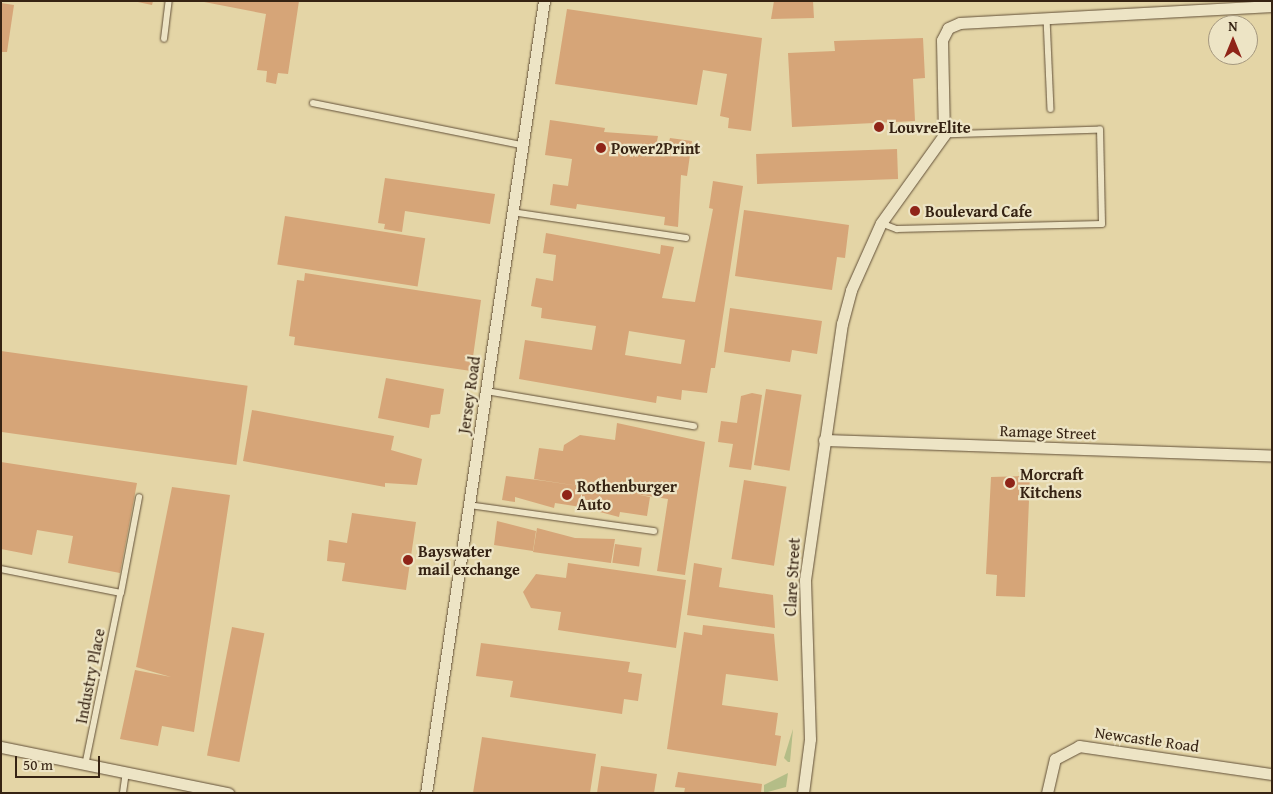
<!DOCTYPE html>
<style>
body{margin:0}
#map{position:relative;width:1273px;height:794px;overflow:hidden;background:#e4d5a6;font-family:"Gentium Book Plus",serif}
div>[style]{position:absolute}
.green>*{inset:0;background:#b4bd87}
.building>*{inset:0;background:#d6a578;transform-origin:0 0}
.roads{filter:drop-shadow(0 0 1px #625038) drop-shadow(0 0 1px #625038)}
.service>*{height:5.5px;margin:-2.75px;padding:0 2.75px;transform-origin:2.75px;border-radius:2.75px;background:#ede4c5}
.minor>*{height:11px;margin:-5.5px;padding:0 5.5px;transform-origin:5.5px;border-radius:5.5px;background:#ede4c5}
.dots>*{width:14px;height:14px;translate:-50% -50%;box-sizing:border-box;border:2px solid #ede4c5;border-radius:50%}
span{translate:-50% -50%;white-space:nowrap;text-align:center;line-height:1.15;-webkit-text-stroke:4.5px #ede4c5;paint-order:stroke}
.poi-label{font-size:16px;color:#362313;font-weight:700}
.left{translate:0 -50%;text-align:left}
.street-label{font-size:16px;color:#362313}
.frame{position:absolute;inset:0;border:2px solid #362313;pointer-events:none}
.north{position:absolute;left:1208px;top:15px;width:50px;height:50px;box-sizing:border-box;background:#ede4c5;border:1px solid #a4977e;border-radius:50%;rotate:0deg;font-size:14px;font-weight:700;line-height:20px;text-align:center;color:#362313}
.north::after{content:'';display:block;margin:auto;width:18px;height:22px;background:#8f2418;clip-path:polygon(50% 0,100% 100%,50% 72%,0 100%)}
.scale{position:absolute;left:15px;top:756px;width:85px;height:22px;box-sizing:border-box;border:2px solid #362313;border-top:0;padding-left:6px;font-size:15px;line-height:18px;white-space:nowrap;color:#362313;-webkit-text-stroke:4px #ede4c5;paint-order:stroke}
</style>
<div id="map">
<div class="green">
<i style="clip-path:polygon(793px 729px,790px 762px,788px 762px,784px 758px)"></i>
<i style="clip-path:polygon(788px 773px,786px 787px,764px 793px,764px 785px)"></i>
</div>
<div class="building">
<i style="clip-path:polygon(133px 1px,153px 1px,152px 5px)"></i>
<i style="clip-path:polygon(199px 1px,299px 1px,288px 74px,278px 73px,276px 84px,266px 82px,267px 71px,257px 70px,266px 14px)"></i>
<i style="clip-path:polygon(774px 1px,813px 1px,814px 18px,771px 19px)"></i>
<i style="clip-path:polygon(1px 3px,14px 5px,7px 52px,1px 52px)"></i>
<i style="clip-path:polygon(567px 9px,762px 38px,751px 131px,728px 128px,729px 118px,720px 116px,727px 74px,703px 70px,697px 105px,555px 84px)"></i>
<i style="clip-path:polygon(923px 38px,925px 78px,913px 79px,915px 121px,792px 127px,788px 53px,835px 51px,834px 41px)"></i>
<i style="clip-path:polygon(550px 120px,605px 128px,604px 132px,658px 136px,657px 141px,669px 142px,670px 138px,692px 141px,687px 176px,681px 175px,678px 227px,664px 225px,665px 217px,577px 204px,576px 209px,550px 205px,553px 184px,568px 186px,572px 159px,545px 155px)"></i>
<i style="left:897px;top:149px;width:30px;height:141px;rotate:88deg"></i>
<i style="clip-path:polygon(385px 178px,495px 194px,490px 224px,405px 211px,402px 232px,384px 229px,385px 224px,378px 223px)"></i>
<i style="clip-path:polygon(evenodd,713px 181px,743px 186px,715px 368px,711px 368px,707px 393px,682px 390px,681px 400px,657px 396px,656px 403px,519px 379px,525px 340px,592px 350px,596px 326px,541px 318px,542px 308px,531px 306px,536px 278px,553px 281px,556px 255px,543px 253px,546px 233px,660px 254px,661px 245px,674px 247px,662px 298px,695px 302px,713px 209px,709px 208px,713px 181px,629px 331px,685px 340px,681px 364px,625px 355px,629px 331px)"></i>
<i style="clip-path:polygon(744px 210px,849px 225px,845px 258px,837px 257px,832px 290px,735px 276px)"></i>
<i style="left:285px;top:216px;width:142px;height:49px;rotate:9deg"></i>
<i style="clip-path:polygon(305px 273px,481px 300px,471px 371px,294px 345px,295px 337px,289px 336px,297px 280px,304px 281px)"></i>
<i style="clip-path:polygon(730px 308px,822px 321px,817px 354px,792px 350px,790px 362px,724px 352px)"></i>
<i style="left:1px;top:351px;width:249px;height:80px;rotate:8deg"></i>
<i style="clip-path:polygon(386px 378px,444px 389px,440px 414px,431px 415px,429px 428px,378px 418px)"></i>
<i style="left:766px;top:389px;width:36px;height:77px;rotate:9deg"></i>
<i style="clip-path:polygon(752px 393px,762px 395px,751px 470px,729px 467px,733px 444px,718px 442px,721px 421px,737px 423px,741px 396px)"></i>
<i style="clip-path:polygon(252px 410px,394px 436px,391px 450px,422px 459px,417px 485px,385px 483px,385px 487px,243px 461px)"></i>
<i style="clip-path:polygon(617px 423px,705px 442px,685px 575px,657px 571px,668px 499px,635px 494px,650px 497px,647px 516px,620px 512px,619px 517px,581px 507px,555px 503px,554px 508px,515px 497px,515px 502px,502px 500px,506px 476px,545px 481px,543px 493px,545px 481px,585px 487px,534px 479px,539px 448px,563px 451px,564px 445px,580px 435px,615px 440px)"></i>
<i style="clip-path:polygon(1px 462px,137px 483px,120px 573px,68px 563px,73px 536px,37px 530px,32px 555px,1px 549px)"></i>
<i style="clip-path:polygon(1030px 476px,1025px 597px,996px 596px,997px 575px,986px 574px,991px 477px)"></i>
<i style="left:744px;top:480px;width:43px;height:80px;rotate:9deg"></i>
<i style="clip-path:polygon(172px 487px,230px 495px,194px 732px,162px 726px,158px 746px,120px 739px,135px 670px,171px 677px,136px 667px)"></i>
<i style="clip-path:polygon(352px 513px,416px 522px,406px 590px,342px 581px,345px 563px,327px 561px,329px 540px,347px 543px)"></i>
<i style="clip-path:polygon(497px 521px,536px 531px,533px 551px,494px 545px)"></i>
<i style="clip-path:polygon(537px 528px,575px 538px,615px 539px,611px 563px,533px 552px)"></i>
<i style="left:615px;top:544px;width:27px;height:19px;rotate:8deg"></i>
<i style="clip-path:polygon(568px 563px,686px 580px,676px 648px,558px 630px,561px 612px,531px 608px,523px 592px,536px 574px,566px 578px)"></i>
<i style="clip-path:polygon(694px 563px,722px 568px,719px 587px,773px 595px,775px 628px,687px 615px)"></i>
<i style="clip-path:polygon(703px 625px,774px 634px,778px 681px,726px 674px,722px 705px,778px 713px,775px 735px,781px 736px,776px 766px,667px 749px,684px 632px,702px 635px)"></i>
<i style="left:232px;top:627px;width:33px;height:131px;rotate:11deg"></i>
<i style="clip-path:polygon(481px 643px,630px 662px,628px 672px,642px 674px,638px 701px,624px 699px,622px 714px,510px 697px,513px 681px,476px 676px)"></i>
<i style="clip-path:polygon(482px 737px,596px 754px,590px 793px,473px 793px)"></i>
<i style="clip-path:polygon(601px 766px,657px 774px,654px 793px,597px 793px)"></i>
<i style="clip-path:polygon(678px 772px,762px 784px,761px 793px,684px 793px,685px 788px,675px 787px)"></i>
</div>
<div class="roads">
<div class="service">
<i style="left:1047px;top:18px;width:91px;rotate:87.5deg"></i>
<i style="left:164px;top:39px;width:38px;rotate:-83deg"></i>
<i style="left:313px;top:103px;width:213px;rotate:11.4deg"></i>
<i style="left:512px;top:212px;width:176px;rotate:8.5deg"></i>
<i style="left:881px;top:223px;width:17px;rotate:21deg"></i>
<i style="left:897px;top:229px;width:205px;rotate:-1.4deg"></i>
<i style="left:1102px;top:224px;width:94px;rotate:-91.2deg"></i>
<i style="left:1100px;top:130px;width:156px;rotate:178.2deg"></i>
<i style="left:486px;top:391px;width:211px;rotate:9.6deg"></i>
<i style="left:469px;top:505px;width:187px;rotate:8deg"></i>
<i style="left:1px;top:569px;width:122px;rotate:11.3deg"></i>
<i style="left:121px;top:593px;width:175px;rotate:101.6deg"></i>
<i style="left:121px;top:593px;width:97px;rotate:-79.3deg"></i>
<i style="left:123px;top:793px;width:21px;rotate:-82deg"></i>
</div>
<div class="minor">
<i style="left:824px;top:440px;width:448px;rotate:2deg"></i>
<i style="left:1px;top:747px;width:232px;rotate:11.5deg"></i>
<i style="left:426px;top:793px;width:801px;rotate:-81.53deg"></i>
<i style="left:803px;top:793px;width:54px;rotate:-82.6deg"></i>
<i style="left:810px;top:739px;width:159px;rotate:-91.8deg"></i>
<i style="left:805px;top:580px;width:259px;rotate:-81.8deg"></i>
<i style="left:842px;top:324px;width:35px;rotate:-75deg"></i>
<i style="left:851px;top:290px;width:73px;rotate:-65.9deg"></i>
<i style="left:881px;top:223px;width:108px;rotate:-54.4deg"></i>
<i style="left:944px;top:135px;width:95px;rotate:-91.2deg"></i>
<i style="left:942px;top:40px;width:13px;rotate:-63deg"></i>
<i style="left:948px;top:28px;width:13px;rotate:-23deg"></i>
<i style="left:960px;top:23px;width:312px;rotate:-3.1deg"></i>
<i style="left:1047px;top:793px;width:35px;rotate:-77deg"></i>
<i style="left:1055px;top:759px;width:27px;rotate:-28deg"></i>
<i style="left:1079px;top:746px;width:195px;rotate:8.3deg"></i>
</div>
</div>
<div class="dots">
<i style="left:879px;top:127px;background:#8f2418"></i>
<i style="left:601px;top:148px;background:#8f2418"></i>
<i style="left:915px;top:211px;background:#8f2418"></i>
<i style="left:1010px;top:483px;background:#8f2418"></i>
<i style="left:567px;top:495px;background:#8f2418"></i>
<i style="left:408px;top:560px;background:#8f2418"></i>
</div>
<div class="poi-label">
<span class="left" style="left:889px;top:127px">LouvreElite</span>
<span class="left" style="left:611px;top:148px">Power2Print</span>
<span class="left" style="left:925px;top:211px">Boulevard Cafe</span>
<span class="left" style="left:1020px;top:483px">Morcraft<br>Kitchens</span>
<span class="left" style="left:577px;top:495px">Rothenburger<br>Auto</span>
<span class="left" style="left:418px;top:560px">Bayswater<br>mail exchange</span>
</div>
<div class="street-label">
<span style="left:469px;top:395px;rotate:-82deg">Jersey Road</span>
<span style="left:1048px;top:432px;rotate:2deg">Ramage Street</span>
<span style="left:792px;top:577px;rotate:-87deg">Clare Street</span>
<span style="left:90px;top:676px;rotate:-79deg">Industry Place</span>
<span style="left:1147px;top:739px;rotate:8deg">Newcastle Road</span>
</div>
<div class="frame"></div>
<div class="north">N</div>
<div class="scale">50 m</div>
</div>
